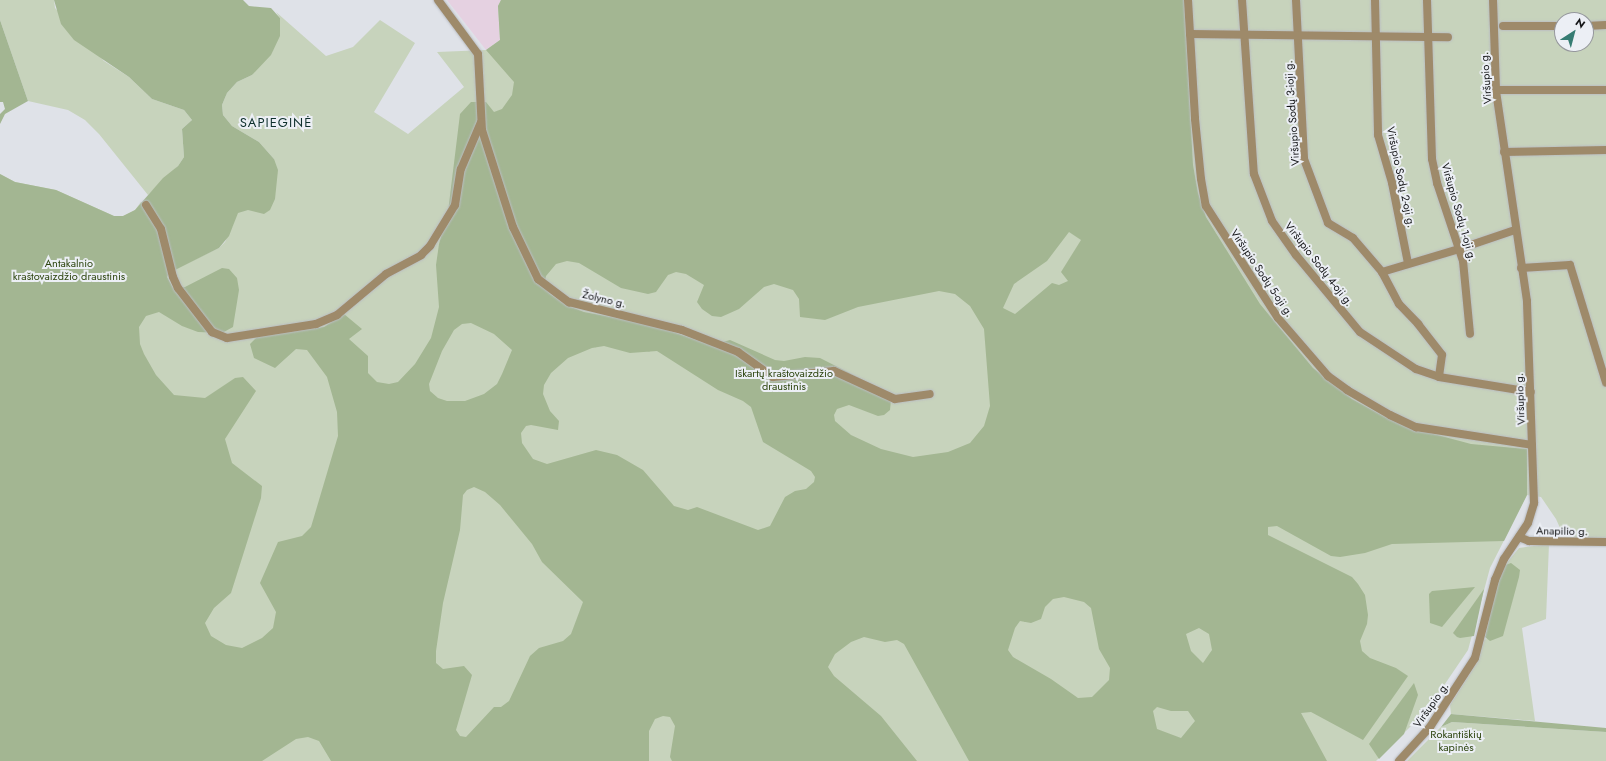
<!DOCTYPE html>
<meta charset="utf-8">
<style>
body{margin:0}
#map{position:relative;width:1606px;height:761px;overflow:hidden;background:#dfe2e8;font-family:Jost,sans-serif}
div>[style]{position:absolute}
.education>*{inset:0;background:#e5d1e1}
.green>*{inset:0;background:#c7d3bc}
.forest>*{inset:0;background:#a3b692}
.roads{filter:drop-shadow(0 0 1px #babdc2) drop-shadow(0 0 1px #babdc2)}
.minor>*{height:8px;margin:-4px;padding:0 4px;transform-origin:4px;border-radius:4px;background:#9e8a6a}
span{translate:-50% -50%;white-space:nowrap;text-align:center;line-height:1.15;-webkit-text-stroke:4px #eceff5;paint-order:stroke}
.street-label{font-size:11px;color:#131416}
.park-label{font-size:11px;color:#2c440e}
.quarter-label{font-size:13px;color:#0f312d;letter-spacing:1px}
.north{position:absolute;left:1554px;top:12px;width:40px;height:40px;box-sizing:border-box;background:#eceff5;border:1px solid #95979c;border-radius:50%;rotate:36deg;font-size:11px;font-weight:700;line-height:16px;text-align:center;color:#131416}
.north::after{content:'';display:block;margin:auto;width:14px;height:18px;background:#367c73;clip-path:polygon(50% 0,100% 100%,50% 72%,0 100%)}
</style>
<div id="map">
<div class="education">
<i style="clip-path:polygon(447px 0,501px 0,498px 6px,500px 40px,486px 50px)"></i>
</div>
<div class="green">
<i style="clip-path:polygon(0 0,54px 0,55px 8px,104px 61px,129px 77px,152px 99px,184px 110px,192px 120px,182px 129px,184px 157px,178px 166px,148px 195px,99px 134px,85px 120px,68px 110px,28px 101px,0 20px)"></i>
<i style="clip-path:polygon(evenodd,501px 0,1606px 0,1606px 541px,1565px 539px,1556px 519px,1541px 497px,1527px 495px,1490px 568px,1468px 650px,1428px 709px,1376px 761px,188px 761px,0 174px,15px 182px,56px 190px,114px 216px,123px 216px,135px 210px,141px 202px,146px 205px,171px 271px,219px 248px,225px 242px,233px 225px,241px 176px,274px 159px,259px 142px,232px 126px,223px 115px,222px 105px,227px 93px,237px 82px,252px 75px,280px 18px,276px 12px,326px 56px,353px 47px,380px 20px,415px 43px,374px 112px,408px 134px,464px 87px,437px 52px,486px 50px,500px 40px,498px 6px,501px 0,1562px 20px,1586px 20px,1586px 44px,1562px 44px,1562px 20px)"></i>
<i style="clip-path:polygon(1549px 544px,1546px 619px,1522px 628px,1535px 721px,1451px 714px,1450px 705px,1478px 661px,1485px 637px,1486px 640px,1505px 565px,1519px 548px)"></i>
<i style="clip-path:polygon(1452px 722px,1606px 732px,1606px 761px,1407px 761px,1441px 727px)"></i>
</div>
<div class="forest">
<i style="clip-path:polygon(evenodd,54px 0,243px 0,249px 6px,271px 8px,280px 18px,280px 36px,271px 55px,252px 75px,237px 82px,227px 93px,222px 105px,223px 115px,232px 126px,259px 142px,274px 159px,278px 170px,275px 199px,270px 210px,264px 214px,248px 210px,238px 213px,229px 236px,219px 248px,169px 273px,167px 277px,173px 288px,185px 287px,222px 268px,229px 269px,237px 278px,239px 290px,233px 327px,222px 333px,198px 332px,182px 326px,159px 312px,146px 316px,139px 327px,140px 344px,144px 354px,156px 375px,174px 395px,205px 398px,235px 378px,243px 377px,256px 391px,225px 439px,232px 463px,262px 486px,261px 498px,231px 593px,214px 608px,205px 623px,211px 636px,226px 645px,242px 648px,262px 638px,273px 628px,276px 612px,260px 583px,278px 542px,302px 536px,311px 527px,338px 436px,337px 412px,327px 377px,307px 350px,296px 349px,275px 368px,254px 358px,250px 344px,257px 337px,324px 327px,344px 314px,362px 329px,349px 339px,368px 356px,368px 373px,377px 382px,389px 384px,398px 382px,415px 364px,431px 338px,439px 307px,436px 265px,439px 244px,448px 212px,460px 114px,471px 102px,486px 102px,494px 112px,502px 109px,512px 95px,514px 82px,486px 50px,500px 40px,498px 6px,501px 0,1184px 0,1193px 165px,1198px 193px,1206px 217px,1260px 304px,1313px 368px,1352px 399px,1385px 417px,1430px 433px,1471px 444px,1527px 449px,1527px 495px,1504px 541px,1392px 544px,1365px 553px,1340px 557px,1331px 556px,1277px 526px,1268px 527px,1268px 535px,1352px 577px,1358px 584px,1365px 595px,1368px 615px,1367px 624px,1360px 641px,1362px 651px,1370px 658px,1396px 668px,1408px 676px,1363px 740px,1311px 712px,1301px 713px,1327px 761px,969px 761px,904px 644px,897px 640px,885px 642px,864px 637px,851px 642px,835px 654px,828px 667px,834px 676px,881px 716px,917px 761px,672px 761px,670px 757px,675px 726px,670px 717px,663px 716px,655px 719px,649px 731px,649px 761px,331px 761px,319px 741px,308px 737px,296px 739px,262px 761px,0 761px,0 174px,15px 182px,56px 190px,114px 216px,123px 216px,135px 210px,163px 178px,178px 166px,184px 157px,182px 129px,192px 120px,184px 110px,152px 99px,129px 77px,74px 40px,61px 24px,54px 0,1069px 232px,1081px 240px,1061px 272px,1068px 281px,1059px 285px,1052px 283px,1015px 314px,1003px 308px,1014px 284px,1047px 261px,1069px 232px,54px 0,567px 261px,579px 263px,621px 288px,648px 294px,656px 292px,668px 275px,676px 272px,686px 274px,704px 285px,697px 302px,702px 309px,712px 316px,721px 317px,739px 309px,764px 287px,774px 284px,793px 290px,799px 299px,800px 317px,825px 320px,858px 307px,939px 291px,955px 294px,970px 306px,984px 329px,990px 406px,984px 426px,970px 443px,948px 452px,913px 457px,881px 449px,851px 435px,835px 421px,834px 415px,837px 409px,849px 405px,878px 416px,884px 415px,890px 410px,891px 400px,885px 391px,820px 358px,805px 357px,784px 361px,775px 360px,730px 340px,712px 345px,649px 324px,584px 312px,566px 305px,550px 294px,544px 287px,546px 276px,556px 264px,567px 261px,54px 0,471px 323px,494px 334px,512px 350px,502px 374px,497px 384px,484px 394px,465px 401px,447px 401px,438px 398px,430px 391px,429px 384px,442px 351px,454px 330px,462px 324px,471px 323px,54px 0,604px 346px,630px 353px,657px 351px,718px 390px,743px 401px,751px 407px,763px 442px,811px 471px,815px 477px,814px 482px,806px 489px,795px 491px,785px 497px,770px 526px,758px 530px,697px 507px,688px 510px,674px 506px,643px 470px,617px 455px,596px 450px,547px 464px,533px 459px,522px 443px,521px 433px,526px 426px,531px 425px,558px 430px,559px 421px,550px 411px,543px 394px,544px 385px,551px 373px,568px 358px,592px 348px,604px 346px,54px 0,474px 487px,485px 492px,500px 505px,532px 544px,542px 562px,583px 602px,571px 634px,563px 641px,539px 648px,530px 656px,509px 701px,501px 707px,494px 707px,466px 737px,460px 736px,456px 730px,472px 675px,464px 666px,443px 669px,436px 663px,436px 651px,443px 603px,460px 530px,463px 495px,467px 490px,474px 487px,54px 0,1064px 597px,1084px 602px,1091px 608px,1099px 649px,1110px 668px,1109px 680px,1092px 697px,1078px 698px,1051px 679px,1013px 657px,1008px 650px,1015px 628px,1020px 621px,1031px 623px,1041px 619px,1045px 607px,1053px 599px,1064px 597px,54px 0,1199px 628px,1209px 634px,1212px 650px,1203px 663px,1191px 651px,1186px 634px,1199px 628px,54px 0,1157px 707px,1171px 711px,1188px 711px,1195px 721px,1181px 738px,1157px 729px,1153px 711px,1157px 707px)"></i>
<i style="clip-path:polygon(0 20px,28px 101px,5px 114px,0 124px,0 114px,5px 109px,3px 102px,0 102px)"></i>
<i style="clip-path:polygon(1511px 563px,1520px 570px,1519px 577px,1503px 636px,1490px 641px,1485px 637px,1498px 579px,1505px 565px)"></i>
<i style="clip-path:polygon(1475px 587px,1442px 627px,1430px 623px,1429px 594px,1432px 591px)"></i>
<i style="clip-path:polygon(1484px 589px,1474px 636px,1460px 638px,1457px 637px,1453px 633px)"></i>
<i style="clip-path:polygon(1414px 683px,1418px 695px,1404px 734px,1379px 759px,1369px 744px)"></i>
<i style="clip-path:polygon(1451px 714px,1606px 728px,1606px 732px,1452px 722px,1441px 727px)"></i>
</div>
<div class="roads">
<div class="minor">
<i style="left:438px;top:0;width:67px;rotate:53.5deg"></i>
<i style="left:478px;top:54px;width:76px;rotate:87deg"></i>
<i style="left:482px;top:130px;width:102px;rotate:72.3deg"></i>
<i style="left:513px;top:227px;width:58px;rotate:64.3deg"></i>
<i style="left:538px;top:279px;width:39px;rotate:37deg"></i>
<i style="left:569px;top:302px;width:116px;rotate:13.9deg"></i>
<i style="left:682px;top:330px;width:60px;rotate:21.4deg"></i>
<i style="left:738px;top:352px;width:43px;rotate:35.5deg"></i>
<i style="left:773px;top:377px;width:61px;rotate:-5.6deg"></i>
<i style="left:834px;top:371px;width:67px;rotate:24.7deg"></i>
<i style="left:895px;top:399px;width:35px;rotate:-8deg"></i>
<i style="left:1188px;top:0;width:119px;rotate:86.6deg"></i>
<i style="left:1195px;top:119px;width:60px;rotate:84.3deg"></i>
<i style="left:1201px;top:179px;width:27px;rotate:80deg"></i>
<i style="left:1206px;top:206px;width:133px;rotate:57.3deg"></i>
<i style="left:1278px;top:318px;width:77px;rotate:49.2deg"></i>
<i style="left:1328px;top:376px;width:24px;rotate:36deg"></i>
<i style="left:1347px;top:390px;width:50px;rotate:30.2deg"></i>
<i style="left:1390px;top:415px;width:29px;rotate:25deg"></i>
<i style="left:1416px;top:427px;width:117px;rotate:8.8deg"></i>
<i style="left:1242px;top:0;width:174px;rotate:86.1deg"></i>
<i style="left:1254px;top:174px;width:50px;rotate:69deg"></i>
<i style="left:1272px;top:221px;width:42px;rotate:54.8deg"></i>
<i style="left:1296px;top:255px;width:100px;rotate:50.3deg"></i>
<i style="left:1360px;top:332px;width:67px;rotate:33.5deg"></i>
<i style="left:1416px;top:369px;width:24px;rotate:19deg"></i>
<i style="left:1439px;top:377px;width:93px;rotate:9.3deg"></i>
<i style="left:1296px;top:0;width:159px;rotate:87.1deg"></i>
<i style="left:1304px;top:159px;width:68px;rotate:69.4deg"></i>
<i style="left:1328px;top:223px;width:29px;rotate:31deg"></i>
<i style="left:1353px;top:238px;width:45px;rotate:49.5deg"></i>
<i style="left:1382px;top:272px;width:80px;rotate:-16.6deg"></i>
<i style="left:1459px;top:249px;width:59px;rotate:-18.7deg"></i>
<i style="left:1375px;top:0;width:135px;rotate:88.7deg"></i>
<i style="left:1378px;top:135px;width:50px;rotate:73.7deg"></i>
<i style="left:1392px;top:183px;width:82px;rotate:78.7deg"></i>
<i style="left:1427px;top:0;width:159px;rotate:88.2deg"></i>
<i style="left:1432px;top:159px;width:25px;rotate:78deg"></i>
<i style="left:1437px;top:183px;width:82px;rotate:71.6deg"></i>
<i style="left:1463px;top:261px;width:73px;rotate:84.5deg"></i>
<i style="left:1503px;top:26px;width:59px"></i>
<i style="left:1586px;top:26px;width:20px;rotate:-3deg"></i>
<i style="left:1190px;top:34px;width:258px;rotate:0.7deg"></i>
<i style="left:1496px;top:90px;width:110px"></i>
<i style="left:1504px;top:152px;width:102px;rotate:-1.1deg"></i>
<i style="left:146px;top:205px;width:28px;rotate:58deg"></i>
<i style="left:161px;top:229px;width:49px;rotate:76deg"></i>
<i style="left:173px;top:277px;width:12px;rotate:66deg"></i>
<i style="left:178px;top:288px;width:56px;rotate:52.3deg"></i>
<i style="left:212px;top:332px;width:16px;rotate:22deg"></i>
<i style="left:227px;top:338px;width:90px;rotate:-8.9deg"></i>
<i style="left:316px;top:324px;width:23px;rotate:-23deg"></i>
<i style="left:337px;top:315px;width:64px;rotate:-39.9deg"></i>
<i style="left:386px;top:274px;width:40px;rotate:-28deg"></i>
<i style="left:421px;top:255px;width:13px;rotate:-45deg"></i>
<i style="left:430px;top:246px;width:48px;rotate:-58.6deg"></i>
<i style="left:455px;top:205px;width:36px;rotate:-81deg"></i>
<i style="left:461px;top:169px;width:51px;rotate:-66.9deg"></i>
<i style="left:1521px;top:268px;width:49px;rotate:-3.5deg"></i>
<i style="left:1570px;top:265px;width:123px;rotate:73deg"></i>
<i style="left:1382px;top:272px;width:36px;rotate:62deg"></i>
<i style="left:1399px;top:304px;width:28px;rotate:46deg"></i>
<i style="left:1418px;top:324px;width:39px;rotate:52deg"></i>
<i style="left:1442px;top:355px;width:22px;rotate:98deg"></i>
<i style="left:1519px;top:537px;width:11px;rotate:22deg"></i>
<i style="left:1529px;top:541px;width:77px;rotate:0.7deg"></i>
<i style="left:1399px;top:761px;width:46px;rotate:-47.6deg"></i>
<i style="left:1430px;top:727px;width:82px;rotate:-56.9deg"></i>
<i style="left:1475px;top:658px;width:81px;rotate:-75.6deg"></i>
<i style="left:1495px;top:580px;width:23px;rotate:-67deg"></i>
<i style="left:1504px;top:559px;width:43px;rotate:-56.3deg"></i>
<i style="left:1528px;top:523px;width:21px;rotate:-73deg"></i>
<i style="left:1534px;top:503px;width:202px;rotate:-92deg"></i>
<i style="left:1527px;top:301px;width:213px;rotate:-98.4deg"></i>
<i style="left:1496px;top:90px;width:90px;rotate:-91.9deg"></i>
</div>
</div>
<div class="street-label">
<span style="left:1486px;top:78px;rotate:-94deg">Viršupio g.</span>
<span style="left:1292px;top:113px;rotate:-94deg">Viršupio Sodų 3-ioji g.</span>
<span style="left:1401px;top:177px;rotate:78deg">Viršupio Sodų 2-oji g.</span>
<span style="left:1459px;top:212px;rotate:74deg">Viršupio Sodų 1-oji g.</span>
<span style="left:1319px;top:264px;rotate:52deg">Viršupio Sodų 4-oji g.</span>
<span style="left:1262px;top:273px;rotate:56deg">Viršupio Sodų 5-oji g.</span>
<span style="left:604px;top:299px;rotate:13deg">Žolyno g.</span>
<span style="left:1520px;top:399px;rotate:-92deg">Viršupio g.</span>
<span style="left:1562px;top:531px;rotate:1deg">Anapilio g.</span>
<span style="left:1431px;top:705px;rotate:-55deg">Viršupio g.</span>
</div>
<div class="park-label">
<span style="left:69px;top:270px">Antakalnio<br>kraštovaizdžio draustinis</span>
<span style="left:784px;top:380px">Iškartų kraštovaizdžio<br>draustinis</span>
<span style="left:1456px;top:741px">Rokantiškių<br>kapinės</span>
</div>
<div class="quarter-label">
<span style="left:276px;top:123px">SAPIEGINĖ</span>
</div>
<div class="north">N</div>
</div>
